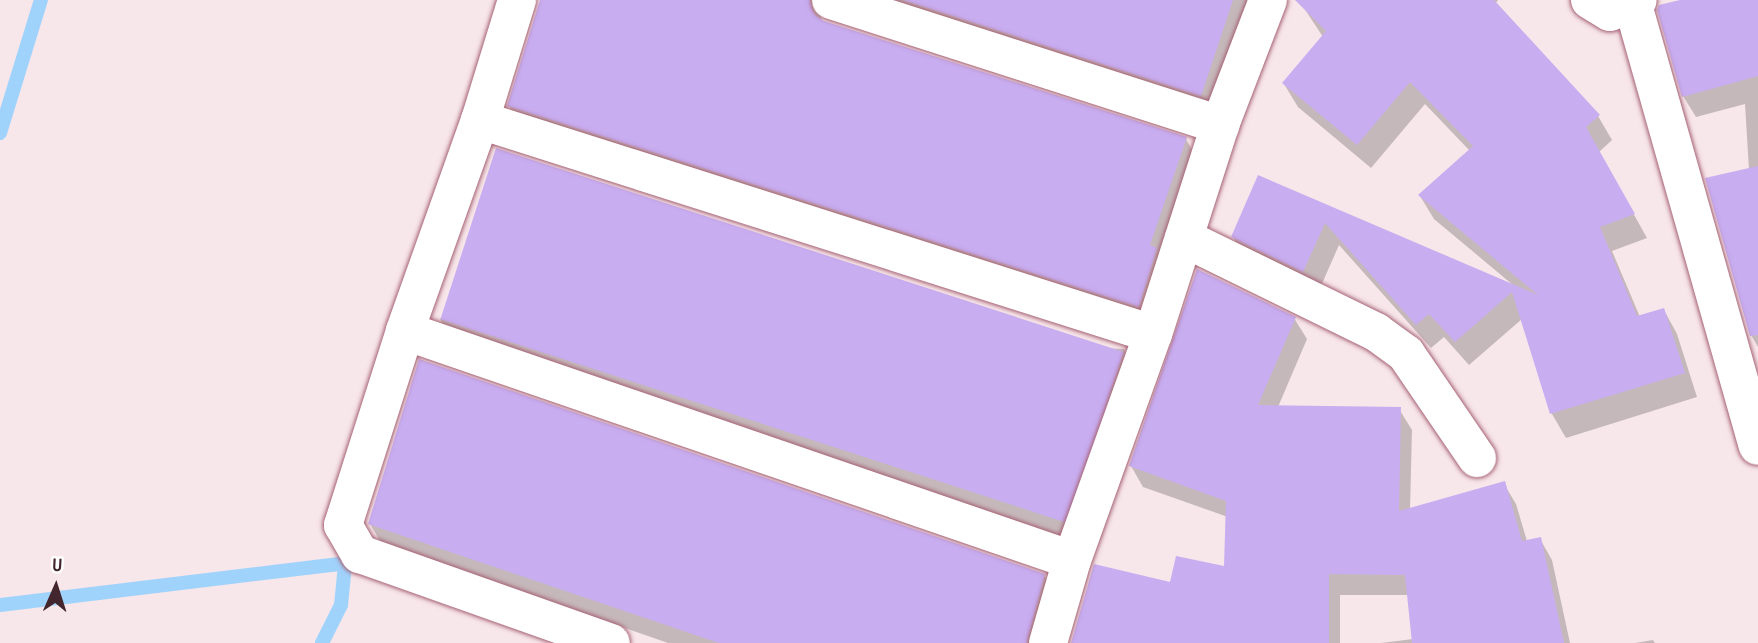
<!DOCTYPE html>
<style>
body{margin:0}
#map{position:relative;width:1758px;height:643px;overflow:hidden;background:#f7e6ea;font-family:"Sofia Sans Condensed",sans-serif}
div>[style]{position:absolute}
.shadow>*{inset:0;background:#0003}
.stream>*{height:14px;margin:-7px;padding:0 7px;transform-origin:7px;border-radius:7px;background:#a0d3fc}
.building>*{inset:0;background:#c8adf1;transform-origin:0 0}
.roads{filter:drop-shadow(0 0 2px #a66174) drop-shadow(0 0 2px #a66174)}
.minor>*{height:38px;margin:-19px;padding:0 19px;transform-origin:19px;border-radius:19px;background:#fff}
span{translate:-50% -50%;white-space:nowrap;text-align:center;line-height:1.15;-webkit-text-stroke:5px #fff;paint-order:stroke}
.north{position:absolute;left:21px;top:552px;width:70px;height:70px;-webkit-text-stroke:5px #fff;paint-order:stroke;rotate:3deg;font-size:19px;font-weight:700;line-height:28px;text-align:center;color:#42252d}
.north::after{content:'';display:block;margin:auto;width:24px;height:32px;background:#42252d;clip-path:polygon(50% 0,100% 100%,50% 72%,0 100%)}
</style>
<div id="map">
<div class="shadow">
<i style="clip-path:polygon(543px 0,835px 0,821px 14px,821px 21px,1186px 139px,1197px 159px,1150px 326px,521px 126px,509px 106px)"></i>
<i style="clip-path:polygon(853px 0,1251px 0,1212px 115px)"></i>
<i style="clip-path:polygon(1307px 0,1498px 0,1495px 4px,1598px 116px,1612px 140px,1599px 152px,1647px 238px,1612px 251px,1640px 317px,1664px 310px,1677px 334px,1697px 397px,1566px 438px,1552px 414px,1522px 319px,1469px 365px,1444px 337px,1431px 348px,1339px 245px,1317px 295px,1247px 261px,1233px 237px,1258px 177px,1513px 285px,1434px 219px,1420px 196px,1470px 151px,1425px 104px,1371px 168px,1298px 107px,1284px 84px,1323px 37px,1302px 5px)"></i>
<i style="clip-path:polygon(1687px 0,1758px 0,1758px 347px,1751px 335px,1749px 170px,1745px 104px,1696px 117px,1683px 96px)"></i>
<i style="clip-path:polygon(1294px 318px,1307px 339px,1278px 407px,1399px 409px,1412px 430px,1410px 510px,1504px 484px,1516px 504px,1527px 541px,1540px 539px,1552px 560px,1570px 643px,1381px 643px,1413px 639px,1409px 595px,1340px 595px,1340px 643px,1073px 643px,1171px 584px,1226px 569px,1228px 517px,1143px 487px,1131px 466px)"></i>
<i style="clip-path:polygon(440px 319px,1124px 349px,1135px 370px,1070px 552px,452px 340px)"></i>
<i style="clip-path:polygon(369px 522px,1044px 575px,1056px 596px,1044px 643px,668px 643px,381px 543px)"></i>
<i style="clip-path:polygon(1653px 640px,1655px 643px,1635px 643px)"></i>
</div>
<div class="stream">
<i style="left:0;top:133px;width:139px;rotate:-72.9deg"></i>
<i style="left:0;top:605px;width:348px;rotate:-6.9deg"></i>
<i style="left:322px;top:643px;width:42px;rotate:-63.4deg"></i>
<i style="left:341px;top:605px;width:50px;rotate:-84.3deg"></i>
</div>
<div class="building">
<i style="clip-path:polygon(540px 0,810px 0,814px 14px,824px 21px,1187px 137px,1150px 245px,1157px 248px,1139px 307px,507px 106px)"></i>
<i style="clip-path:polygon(903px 0,1233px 0,1201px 96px)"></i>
<i style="clip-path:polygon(1295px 0,1494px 0,1600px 115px,1586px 127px,1635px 214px,1600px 227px,1637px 316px,1664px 308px,1685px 373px,1550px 414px,1512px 292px,1455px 342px,1429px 314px,1416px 325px,1325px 223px,1303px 272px,1231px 237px,1258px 175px,1538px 295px,1418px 195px,1473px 146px,1410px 82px,1357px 145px,1282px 83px,1326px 31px)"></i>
<i style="clip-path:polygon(1680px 0,1758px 0,1758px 76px,1682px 97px,1657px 10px,1659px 5px)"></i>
<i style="left:496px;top:148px;width:660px;height:180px;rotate:18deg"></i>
<i style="clip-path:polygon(1758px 166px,1758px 335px,1750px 336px,1705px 178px)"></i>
<i style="clip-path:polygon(1197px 269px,1296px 317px,1258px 405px,1401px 407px,1399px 511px,1505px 481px,1522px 541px,1541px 537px,1564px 643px,1412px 643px,1405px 575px,1329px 574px,1329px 643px,1071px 643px,1094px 564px,1170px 582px,1176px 556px,1224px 566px,1226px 501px,1129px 466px)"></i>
<i style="clip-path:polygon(419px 359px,1045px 574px,1027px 643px,719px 643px,368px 524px)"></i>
</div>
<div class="roads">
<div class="minor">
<i style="left:517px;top:0;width:126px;rotate:107.1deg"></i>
<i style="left:480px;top:120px;width:224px;rotate:109.6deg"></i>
<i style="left:405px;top:331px;width:204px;rotate:107.7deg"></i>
<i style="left:343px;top:525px;width:34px;rotate:60deg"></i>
<i style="left:360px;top:554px;width:266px;rotate:19.5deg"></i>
<i style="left:831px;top:0;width:409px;rotate:17.8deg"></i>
<i style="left:1590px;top:0;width:23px;rotate:31deg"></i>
<i style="left:1610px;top:12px;width:30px;rotate:-23deg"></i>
<i style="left:1633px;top:5px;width:458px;rotate:74.2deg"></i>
<i style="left:480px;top:120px;width:706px;rotate:17.64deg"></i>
<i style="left:1184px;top:238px;width:214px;rotate:26.1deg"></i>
<i style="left:1376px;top:332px;width:37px;rotate:36deg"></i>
<i style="left:1406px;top:354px;width:126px;rotate:55.7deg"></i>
<i style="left:405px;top:331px;width:705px;rotate:18.95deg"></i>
<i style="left:1048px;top:643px;width:86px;rotate:-73.9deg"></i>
<i style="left:1072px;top:560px;width:240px;rotate:-70.3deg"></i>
<i style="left:1153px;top:334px;width:219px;rotate:-72.2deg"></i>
<i style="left:1220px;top:125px;width:134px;rotate:-69deg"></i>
</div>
</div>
<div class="north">U</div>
</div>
